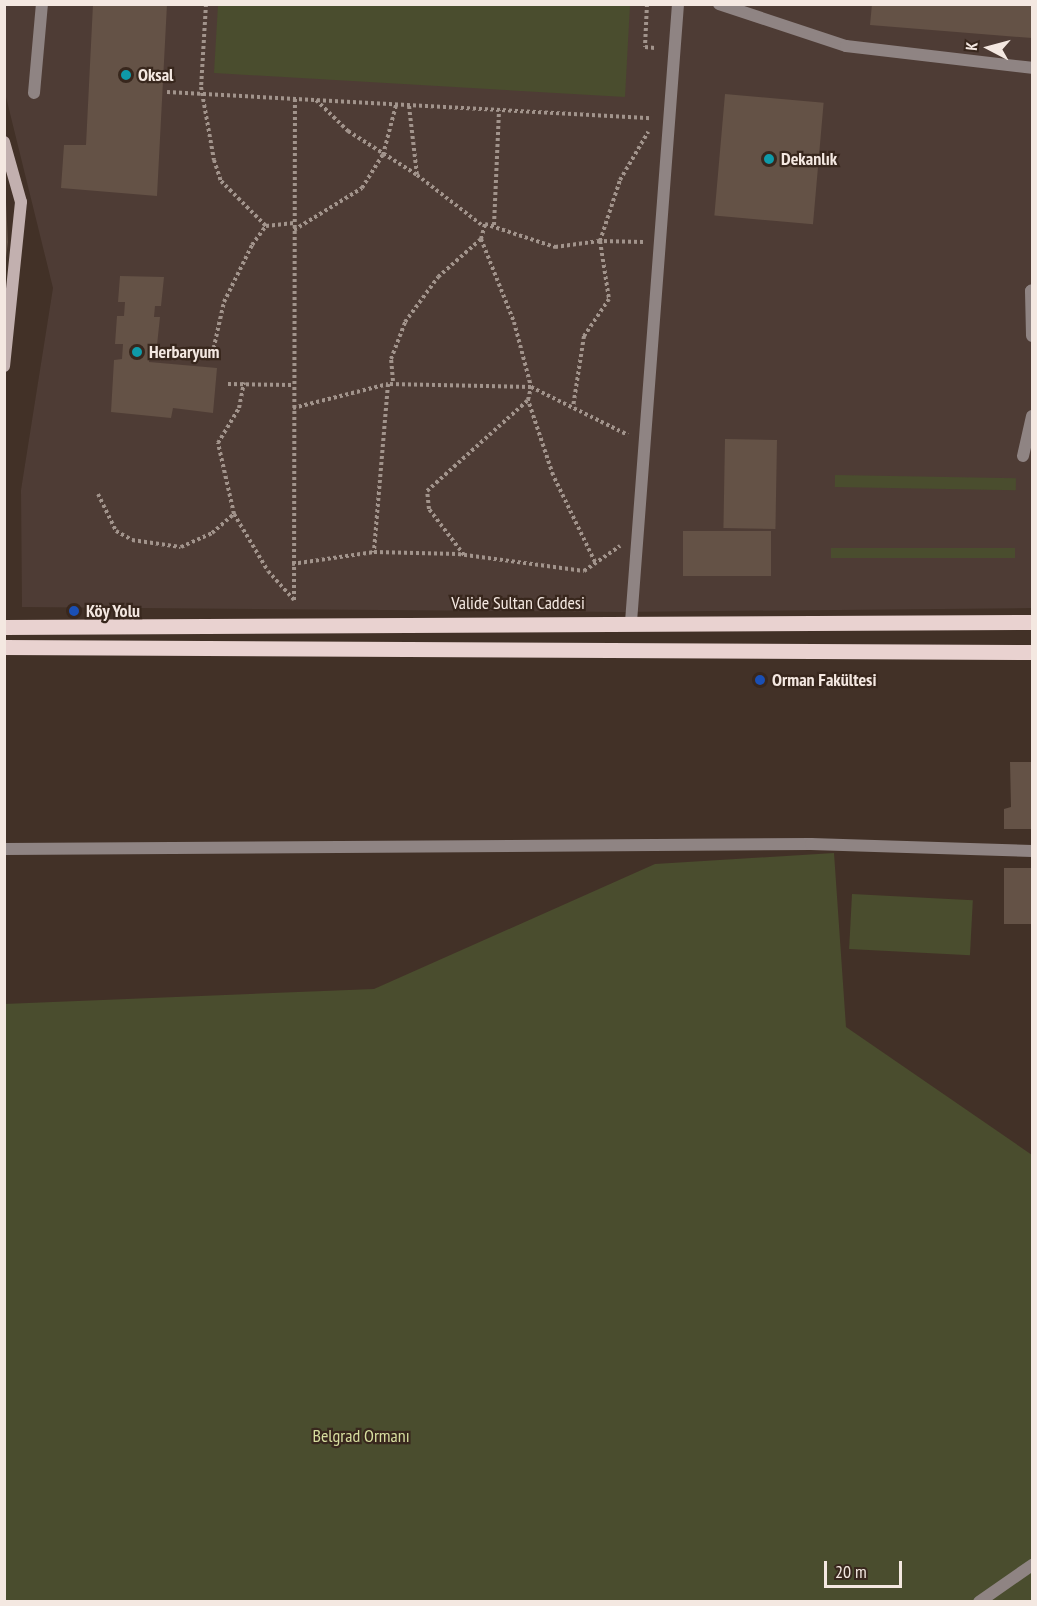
<!DOCTYPE html>
<meta charset="utf-8">
<style>
body{margin:0}
#map{position:relative;width:1037px;height:1606px;overflow:hidden;background:#423127;font-family:"PT Sans Narrow",sans-serif}
div>[style]{position:absolute}
.education>*{inset:0;background:#4e3c35}
.green>*{inset:0;background:#4a4d2e;transform-origin:0 0}
.building>*{inset:0;background:#645246;transform-origin:0 0}
.path>*{height:4px;margin-top:-2px;transform-origin:0;background:repeating-linear-gradient(90deg,#a2948c 0 3px,transparent 0 6px)}
.service>*{height:12px;margin:-6px;padding:0 6px;transform-origin:6px;border-radius:6px;background:#8f8483}
.minor>*{height:12px;margin:-6px;padding:0 6px;transform-origin:6px;border-radius:6px;background:#8f8483}
.tertiary>*{height:12px;margin:-6px;padding:0 6px;transform-origin:6px;border-radius:6px;background:#8f8483}
.secondary>*{height:12px;margin:-6px;padding:0 6px;transform-origin:6px;border-radius:6px;background:#c2b0af}
.primary>*{height:15px;margin:-7.5px;padding:0 7.5px;transform-origin:7.5px;border-radius:7.5px;background:#e9d2d0}
.dots>*{width:16px;height:16px;translate:-50% -50%;box-sizing:border-box;border:3px solid #38271d;border-radius:50%}
span{translate:-50% -50%;white-space:nowrap;text-align:center;line-height:1.15;-webkit-text-stroke:4.5px #38271d;paint-order:stroke}
.poi-label{font-size:18px;color:#f4e8e1;font-weight:700}
.left{translate:0 -50%;text-align:left}
.street-label{font-size:18px;color:#f4e8e1}
.park-label{font-size:18px;color:#d7de9f}
.frame{position:absolute;inset:0;border:6px solid #f4e8e1;pointer-events:none}
.north{position:absolute;left:959px;top:18px;width:60px;height:60px;-webkit-text-stroke:4px #38271d;paint-order:stroke;rotate:276deg;font-size:16px;font-weight:700;line-height:24px;text-align:center;color:#f4e8e1}
.north::after{content:'';display:block;margin:auto;width:21px;height:27px;background:#f4e8e1;clip-path:polygon(50% 0,100% 100%,50% 72%,0 100%)}
.scale{position:absolute;left:824px;top:1561px;width:78px;height:27px;box-sizing:border-box;border:3px solid #f4e8e1;border-top:0;padding-left:8px;font-size:18px;line-height:21px;white-space:nowrap;color:#f4e8e1;-webkit-text-stroke:4px #38271d;paint-order:stroke}
</style>
<div id="map">
<div class="education">
<i style="clip-path:polygon(4px 5px,1032px 5px,1032px 608px,622px 612px,22px 607px,21px 490px,53px 288px,5px 93px)"></i>
</div>
<div class="green">
<i style="clip-path:polygon(218px 5px,630px 5px,625px 97px,214px 73px)"></i>
<i style="left:835px;top:475px;width:181px;height:12px;rotate:1deg"></i>
<i style="left:831px;top:548px;width:184px;height:10px"></i>
<i style="clip-path:polygon(834px 853px,846px 1027px,1032px 1155px,1032px 1601px,5px 1601px,4px 1004px,374px 989px,655px 864px)"></i>
<i style="left:852px;top:894px;width:121px;height:55px;rotate:3deg"></i>
</div>
<div class="building">
<i style="clip-path:polygon(93px 4px,167px 4px,157px 196px,61px 188px,64px 145px,86px 145px)"></i>
<i style="clip-path:polygon(872px 4px,1032px 4px,1032px 38px,870px 25px)"></i>
<i style="left:725px;top:94px;width:99px;height:122px;rotate:5deg"></i>
<i style="clip-path:polygon(5px 182px,8px 242px,6px 258px,4px 258px)"></i>
<i style="clip-path:polygon(120px 276px,164px 277px,161px 306px,155px 306px,154px 317px,160px 317px,157px 345px,151px 345px,149px 362px,217px 368px,213px 413px,173px 408px,171px 418px,111px 412px,114px 360px,122px 359px,123px 344px,115px 344px,117px 316px,124px 316px,125px 302px,118px 302px)"></i>
<i style="left:725px;top:439px;width:52px;height:89px;rotate:1deg"></i>
<i style="left:771px;top:531px;width:45px;height:88px;rotate:90deg"></i>
<i style="clip-path:polygon(1010px 762px,1032px 762px,1032px 829px,1004px 829px,1004px 809px,1011px 807px)"></i>
<i style="left:1004px;top:868px;width:28px;height:56px"></i>
</div>
<div class="path">
<i style="left:206px;top:4px;width:83px;rotate:93.4deg"></i>
<i style="left:201px;top:87px;width:74px;rotate:79.9deg"></i>
<i style="left:214px;top:160px;width:22px;rotate:72deg"></i>
<i style="left:221px;top:181px;width:64px;rotate:45deg"></i>
<i style="left:647px;top:4px;width:43px;rotate:92.7deg"></i>
<i style="left:645px;top:47px;width:10px;rotate:6deg"></i>
<i style="left:167px;top:92px;width:485px;rotate:3.1deg"></i>
<i style="left:316px;top:100px;width:45px;rotate:44.1deg"></i>
<i style="left:348px;top:131px;width:82px;rotate:32.5deg"></i>
<i style="left:409px;top:106px;width:69px;rotate:83.4deg"></i>
<i style="left:417px;top:175px;width:83px;rotate:37.7deg"></i>
<i style="left:494px;top:225px;width:115px;rotate:-87.5deg"></i>
<i style="left:294px;top:230px;width:80px;rotate:-31.7deg"></i>
<i style="left:362px;top:188px;width:39px;rotate:-58deg"></i>
<i style="left:383px;top:155px;width:52px;rotate:-75.4deg"></i>
<i style="left:481px;top:239px;width:16px;rotate:-75deg"></i>
<i style="left:485px;top:224px;width:74px;rotate:18.2deg"></i>
<i style="left:555px;top:247px;width:45px;rotate:-7.6deg"></i>
<i style="left:600px;top:241px;width:59px;rotate:81.2deg"></i>
<i style="left:609px;top:299px;width:45px;rotate:124deg"></i>
<i style="left:584px;top:336px;width:72px;rotate:98.8deg"></i>
<i style="left:643px;top:242px;width:43px;rotate:-178.7deg"></i>
<i style="left:600px;top:241px;width:64px;rotate:-71.8deg"></i>
<i style="left:620px;top:180px;width:56px;rotate:-59.7deg"></i>
<i style="left:211px;top:360px;width:59px;rotate:-77.4deg"></i>
<i style="left:224px;top:302px;width:64px;rotate:-63.8deg"></i>
<i style="left:252px;top:245px;width:24px;rotate:-54deg"></i>
<i style="left:266px;top:226px;width:28px;rotate:-6deg"></i>
<i style="left:393px;top:381px;width:22px;rotate:-95deg"></i>
<i style="left:391px;top:359px;width:40px;rotate:-69deg"></i>
<i style="left:405px;top:322px;width:56px;rotate:-53.7deg"></i>
<i style="left:438px;top:277px;width:57px;rotate:-41.5deg"></i>
<i style="left:481px;top:239px;width:89px;rotate:68.3deg"></i>
<i style="left:514px;top:322px;width:67px;rotate:75.3deg"></i>
<i style="left:531px;top:387px;width:108px;rotate:26.3deg"></i>
<i style="left:228px;top:384px;width:65px;rotate:0.9deg"></i>
<i style="left:293px;top:408px;width:98px;rotate:-14.2deg"></i>
<i style="left:98px;top:494px;width:41px;rotate:64.1deg"></i>
<i style="left:116px;top:531px;width:18px;rotate:29deg"></i>
<i style="left:132px;top:540px;width:49px;rotate:8.1deg"></i>
<i style="left:181px;top:547px;width:34px;rotate:-24deg"></i>
<i style="left:212px;top:533px;width:29px;rotate:-41deg"></i>
<i style="left:234px;top:514px;width:73px;rotate:-102.7deg"></i>
<i style="left:218px;top:443px;width:41px;rotate:-59deg"></i>
<i style="left:239px;top:408px;width:26px;rotate:-79deg"></i>
<i style="left:234px;top:514px;width:66px;rotate:59.2deg"></i>
<i style="left:268px;top:571px;width:39px;rotate:48deg"></i>
<i style="left:294px;top:600px;width:501px;rotate:-89.89deg"></i>
<i style="left:464px;top:555px;width:58px;rotate:-127.3deg"></i>
<i style="left:429px;top:509px;width:18px;rotate:-96deg"></i>
<i style="left:427px;top:491px;width:136px;rotate:-42deg"></i>
<i style="left:595px;top:562px;width:97px;rotate:-115.8deg"></i>
<i style="left:553px;top:475px;width:79px;rotate:-108.4deg"></i>
<i style="left:528px;top:400px;width:13px;rotate:-77deg"></i>
<i style="left:531px;top:387px;width:143px;rotate:-178.8deg"></i>
<i style="left:388px;top:384px;width:169px;rotate:94.8deg"></i>
<i style="left:374px;top:552px;width:84px;rotate:1.4deg"></i>
<i style="left:458px;top:554px;width:127px;rotate:7.7deg"></i>
<i style="left:584px;top:571px;width:44px;rotate:-34.8deg"></i>
<i style="left:292px;top:564px;width:83px;rotate:-8.3deg"></i>
</div>
<div class="service">
<i style="left:719px;top:4px;width:134px;rotate:18.3deg"></i>
<i style="left:846px;top:46px;width:187px;rotate:6.7deg"></i>
<i style="left:34px;top:93px;width:89px;rotate:-84.9deg"></i>
<i style="left:1031px;top:291px;width:45px;rotate:88.7deg"></i>
<i style="left:1023px;top:456px;width:41px;rotate:-77.3deg"></i>
<i style="left:631px;top:622px;width:620px;rotate:-85.65deg"></i>
</div>
<div class="minor">
<i style="left:1031px;top:291px;width:1px;rotate:-45deg"></i>
<i style="left:4px;top:849px;width:807px;rotate:-0.35deg"></i>
<i style="left:811px;top:844px;width:221px;rotate:1.8deg"></i>
</div>
<div class="tertiary">
<i style="left:979px;top:1602px;width:65px;rotate:-34.9deg"></i>
</div>
<div class="secondary">
<i style="left:4px;top:142px;width:62px;rotate:74.2deg"></i>
<i style="left:21px;top:202px;width:165px;rotate:95.9deg"></i>
</div>
<div class="primary">
<i style="left:4px;top:627px;width:1028px;rotate:-0.28deg"></i>
<i style="left:4px;top:647px;width:1028px;rotate:0.28deg"></i>
</div>
<div class="dots">
<i style="left:126px;top:75px;background:#0f9aa8"></i>
<i style="left:769px;top:159px;background:#0f9aa8"></i>
<i style="left:137px;top:352px;background:#0f9aa8"></i>
<i style="left:74px;top:611px;background:#1a4fb4"></i>
<i style="left:760px;top:680px;background:#1a4fb4"></i>
</div>
<div class="poi-label">
<span class="left" style="left:138px;top:75px">Oksal</span>
<span class="left" style="left:781px;top:159px">Dekanlık</span>
<span class="left" style="left:149px;top:352px">Herbaryum</span>
<span class="left" style="left:86px;top:611px">Köy Yolu</span>
<span class="left" style="left:772px;top:680px">Orman Fakültesi</span>
</div>
<div class="street-label">
<span style="left:518px;top:603px">Valide Sultan Caddesi</span>
</div>
<div class="park-label">
<span style="left:361px;top:1436px">Belgrad Ormanı</span>
</div>
<div class="frame"></div>
<div class="north">K</div>
<div class="scale">20 m</div>
</div>
